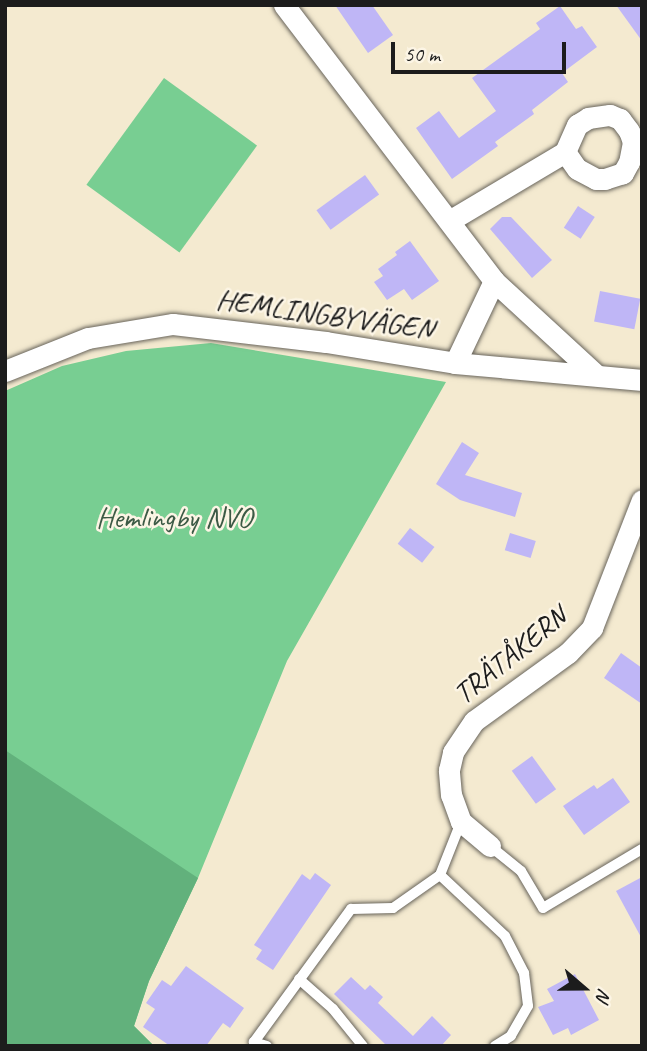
<!DOCTYPE html>
<meta charset="utf-8">
<style>
body{margin:0}
#map{position:relative;width:647px;height:1051px;overflow:hidden;background:#f4ead0;font-family:Caveat,sans-serif}
div>[style]{position:absolute}
.green>*{inset:0;background:#78ce92;transform-origin:0 0}
.forest>*{inset:0;background:#62b17c}
.building>*{inset:0;background:#bfb6f6;transform-origin:0 0}
.roads{filter:drop-shadow(0 0 2px #68645b) drop-shadow(0 0 2px #68645b)}
.lane>*{height:10px;margin:-5px;padding:0 5px;transform-origin:5px;border-radius:5px;background:#fff}
.street>*{height:21px;margin:-10.5px;padding:0 10.5px;transform-origin:10.5px;border-radius:10.5px;background:#fff}
span{translate:-50% -50%;white-space:nowrap;text-align:center;line-height:1.15;-webkit-text-stroke:5px #fcf5e5;paint-order:stroke}
.street-label{font-size:30px;color:#1c1c1c}
.park-label{font-size:30px;color:#3c5a45}
.frame{position:absolute;inset:0;border:7px solid #1c1c1c;pointer-events:none}
.north{position:absolute;left:549px;top:953px;width:70px;height:70px;-webkit-text-stroke:5px #fcf5e5;paint-order:stroke;rotate:110deg;font-size:19px;font-weight:700;line-height:28px;text-align:center;color:#1c1c1c}
.north::after{content:'';display:block;margin:auto;width:24px;height:32px;background:#1c1c1c;clip-path:polygon(50% 0,100% 100%,50% 72%,0 100%)}
.scale{position:absolute;left:391px;top:42px;width:175px;height:32px;box-sizing:border-box;border:4px solid #1c1c1c;border-top:0;padding-left:9px;font-size:21px;line-height:24px;white-space:nowrap;color:#1c1c1c;-webkit-text-stroke:5px #fcf5e5;paint-order:stroke}
</style>
<div id="map">
<div class="green">
<i style="left:164px;top:78px;width:115px;height:132px;rotate:36deg"></i>
<i style="clip-path:polygon(211px 343px,446px 382px,287px 661px,198px 878px,149px 981px,134px 1026px,154px 1046px,5px 1046px,5px 391px,62px 366px,126px 351px)"></i>
</div>
<div class="forest">
<i style="clip-path:polygon(5px 750px,198px 878px,149px 981px,134px 1026px,154px 1046px,5px 1046px)"></i>
</div>
<div class="building">
<i style="clip-path:polygon(335px 5px,372px 5px,393px 35px,368px 53px)"></i>
<i style="clip-path:polygon(616px 5px,642px 5px,642px 41px)"></i>
<i style="clip-path:polygon(560px 6px,576px 29px,582px 26px,597px 47px,562px 73px,568px 82px,532px 110px,534px 114px,495px 142px,498px 146px,452px 179px,416px 128px,439px 111px,459px 138px,496px 111px,472px 78px,540px 29px,536px 23px)"></i>
<i style="left:365px;top:175px;width:24px;height:60px;rotate:54deg"></i>
<i style="left:578px;top:206px;width:20px;height:26px;rotate:33deg"></i>
<i style="clip-path:polygon(502px 217px,511px 217px,552px 260px,532px 278px,490px 229px)"></i>
<i style="clip-path:polygon(410px 241px,439px 281px,412px 300px,404px 289px,387px 300px,374px 282px,383px 276px,378px 269px,397px 255px,395px 252px)"></i>
<i style="left:600px;top:291px;width:41px;height:31px;rotate:11deg"></i>
<i style="clip-path:polygon(462px 442px,479px 453px,465px 475px,522px 493px,515px 517px,460px 500px,436px 484px)"></i>
<i style="left:410px;top:528px;width:31px;height:20px;rotate:38deg"></i>
<i style="left:510px;top:533px;width:27px;height:18px;rotate:17deg"></i>
<i style="clip-path:polygon(621px 653px,642px 668px,642px 704px,604px 678px)"></i>
<i style="left:532px;top:756px;width:41px;height:25px;rotate:54deg"></i>
<i style="clip-path:polygon(613px 778px,630px 802px,584px 835px,563px 806px,594px 785px,597px 789px)"></i>
<i style="clip-path:polygon(315px 873px,331px 885px,273px 970px,256px 959px,262px 950px,254px 945px,302px 874px,310px 880px)"></i>
<i style="clip-path:polygon(642px 877px,642px 939px,616px 891px)"></i>
<i style="clip-path:polygon(186px 966px,244px 1008px,230px 1028px,223px 1023px,206px 1046px,170px 1046px,143px 1027px,155px 1009px,146px 1003px,162px 980px,171px 986px)"></i>
<i style="clip-path:polygon(575px 974px,599px 1020px,571px 1035px,568px 1028px,553px 1035px,538px 1007px,554px 1001px,547px 989px)"></i>
<i style="clip-path:polygon(351px 977px,365px 990px,370px 985px,383px 997px,378px 1003px,413px 1036px,432px 1016px,451px 1035px,441px 1046px,387px 1046px,334px 994px)"></i>
</div>
<div class="roads">
<div class="lane">
<i style="left:490px;top:846px;width:40px;rotate:39deg"></i>
<i style="left:521px;top:871px;width:43px;rotate:59.3deg"></i>
<i style="left:543px;top:908px;width:115px;rotate:-30.8deg"></i>
<i style="left:440px;top:875px;width:89px;rotate:43.2deg"></i>
<i style="left:505px;top:936px;width:42px;rotate:62.8deg"></i>
<i style="left:524px;top:973px;width:33px;rotate:83deg"></i>
<i style="left:528px;top:1006px;width:34px;rotate:120deg"></i>
<i style="left:511px;top:1036px;width:19px;rotate:148deg"></i>
<i style="left:299px;top:979px;width:45px;rotate:41.4deg"></i>
<i style="left:333px;top:1009px;width:48px;rotate:51deg"></i>
<i style="left:267px;top:1046px;width:14px;rotate:-163deg"></i>
<i style="left:254px;top:1042px;width:165px;rotate:-53.9deg"></i>
<i style="left:351px;top:909px;width:42px;rotate:-1.4deg"></i>
<i style="left:393px;top:908px;width:57px;rotate:-35.1deg"></i>
<i style="left:440px;top:875px;width:57px;rotate:-68.4deg"></i>
</div>
<div class="street">
<i style="left:284px;top:5px;width:347px;rotate:52.7deg"></i>
<i style="left:494px;top:281px;width:137px;rotate:42.6deg"></i>
<i style="left:449px;top:221px;width:135px;rotate:-30.7deg"></i>
<i style="left:565px;top:152px;width:30px;rotate:-66deg"></i>
<i style="left:577px;top:125px;width:13px;rotate:-32deg"></i>
<i style="left:588px;top:118px;width:22px;rotate:-8deg"></i>
<i style="left:610px;top:115px;width:11px;rotate:22deg"></i>
<i style="left:620px;top:119px;width:15px;rotate:53deg"></i>
<i style="left:629px;top:131px;width:12px;rotate:70deg"></i>
<i style="left:633px;top:142px;width:20px;rotate:101deg"></i>
<i style="left:629px;top:162px;width:13px;rotate:119deg"></i>
<i style="left:623px;top:173px;width:19px;rotate:162deg"></i>
<i style="left:605px;top:179px;width:9px;rotate:180deg"></i>
<i style="left:596px;top:179px;width:21px;rotate:-152deg"></i>
<i style="left:577px;top:169px;width:21px;rotate:-125deg"></i>
<i style="left:455px;top:363px;width:91px;rotate:-64.6deg"></i>
<i style="left:5px;top:371px;width:89px;rotate:-21.7deg"></i>
<i style="left:88px;top:338px;width:86px;rotate:-9.4deg"></i>
<i style="left:173px;top:324px;width:154px;rotate:6.7deg"></i>
<i style="left:326px;top:342px;width:131px;rotate:9.2deg"></i>
<i style="left:455px;top:363px;width:188px;rotate:5.2deg"></i>
<i style="left:490px;top:846px;width:38px;rotate:-140deg"></i>
<i style="left:461px;top:822px;width:29px;rotate:-110deg"></i>
<i style="left:451px;top:795px;width:25px;rotate:-95deg"></i>
<i style="left:449px;top:770px;width:18px;rotate:-77deg"></i>
<i style="left:453px;top:752px;width:37px;rotate:-56deg"></i>
<i style="left:474px;top:721px;width:116px;rotate:-35.9deg"></i>
<i style="left:568px;top:653px;width:35px;rotate:-46deg"></i>
<i style="left:592px;top:628px;width:137px;rotate:-68.7deg"></i>
</div>
</div>
<div class="street-label">
<span style="left:325px;top:314px;rotate:8deg">HEMLINGBYVÄGEN</span>
<span style="left:510px;top:655px;rotate:-39deg">TRÄTÅKERN</span>
</div>
<div class="park-label">
<span style="left:174px;top:517px">Hemlingby NVO</span>
</div>
<div class="frame"></div>
<div class="north">N</div>
<div class="scale">50 m</div>
</div>
